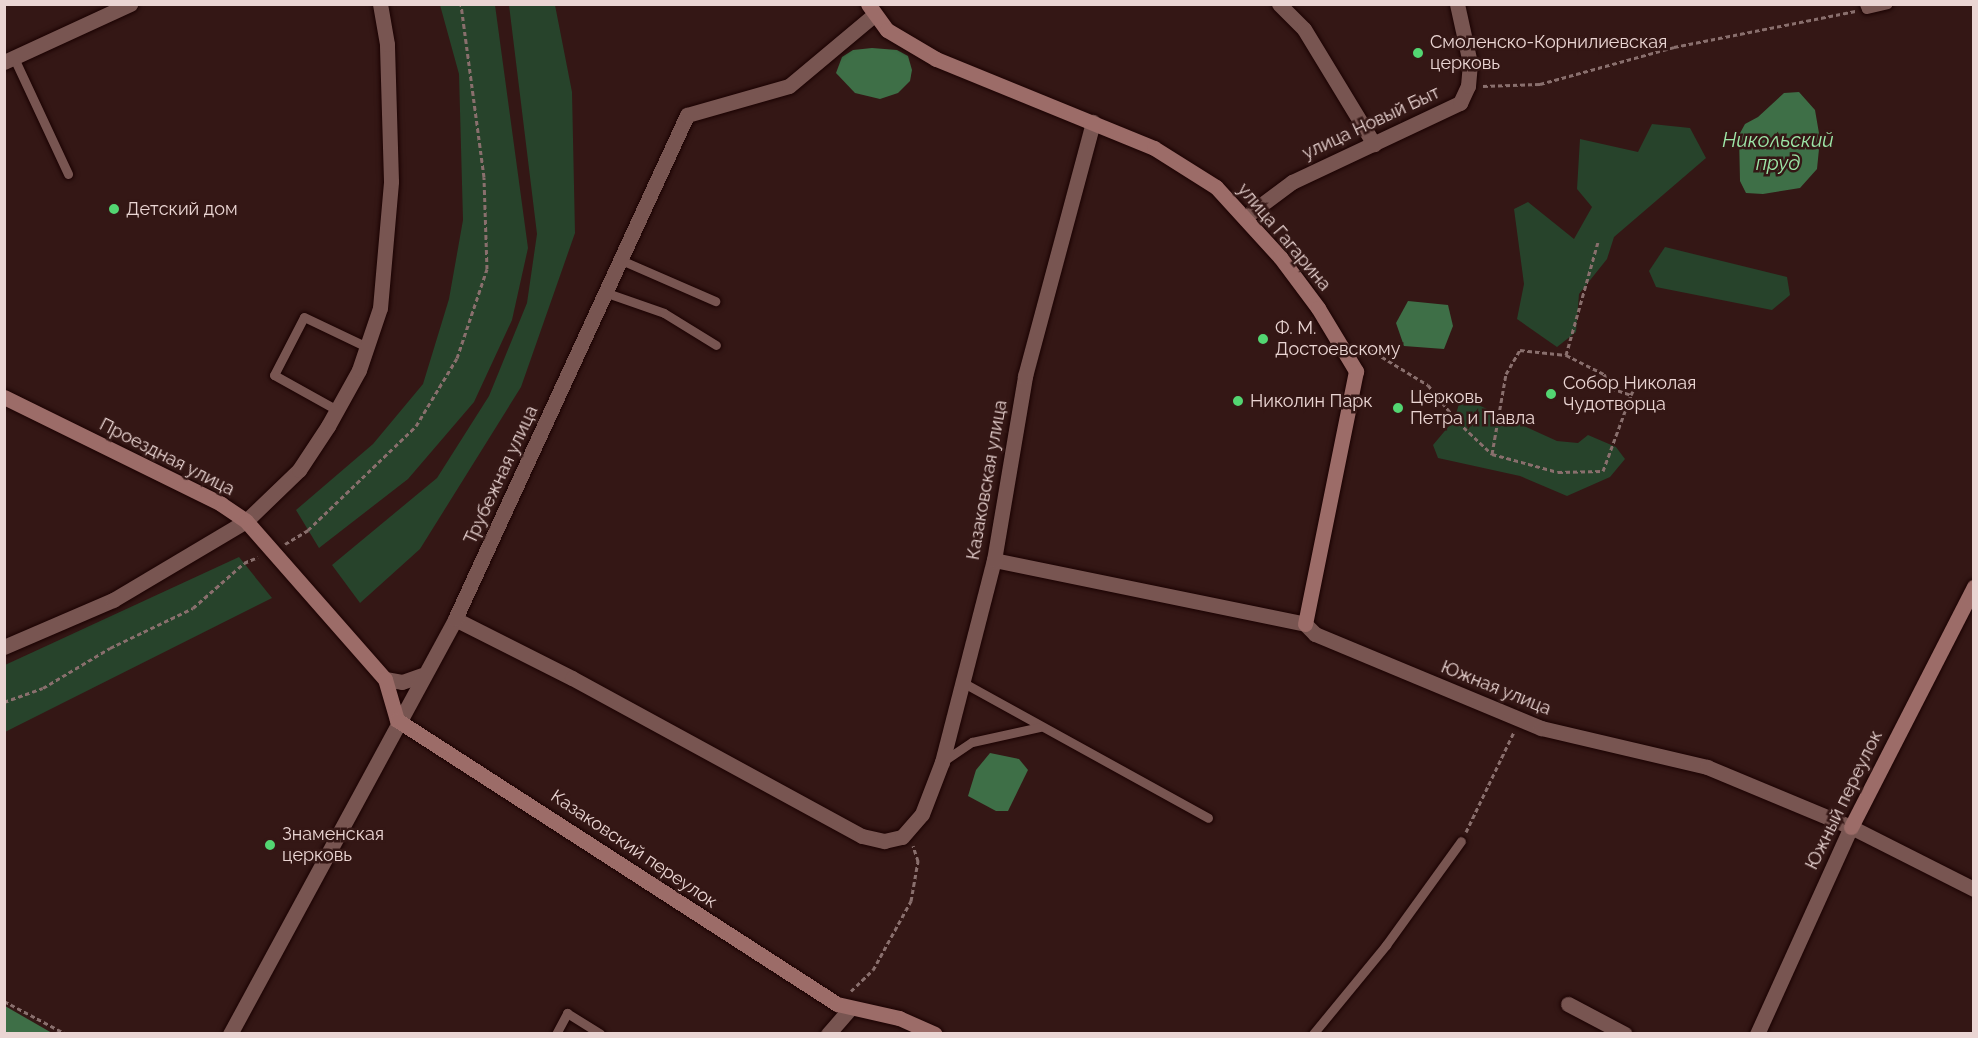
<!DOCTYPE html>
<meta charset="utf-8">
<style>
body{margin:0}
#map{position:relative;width:1978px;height:1038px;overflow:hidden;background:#341715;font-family:Raleway,sans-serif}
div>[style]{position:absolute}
.green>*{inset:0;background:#27432b}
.water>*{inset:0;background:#3e6f47}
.path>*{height:3px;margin-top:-1.5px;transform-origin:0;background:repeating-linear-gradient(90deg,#896f6d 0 4.5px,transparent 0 7.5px)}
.roads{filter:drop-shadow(0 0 2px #1a0202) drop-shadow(0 0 2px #1a0202)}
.lane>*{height:9px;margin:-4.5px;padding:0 4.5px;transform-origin:4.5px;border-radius:4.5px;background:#785551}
.street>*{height:15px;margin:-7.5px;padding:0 7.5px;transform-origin:7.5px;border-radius:7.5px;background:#785551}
.secondary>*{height:15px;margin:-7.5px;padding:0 7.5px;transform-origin:7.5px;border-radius:7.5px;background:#9c6c68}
.dots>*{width:16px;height:16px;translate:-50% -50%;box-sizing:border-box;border:3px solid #341715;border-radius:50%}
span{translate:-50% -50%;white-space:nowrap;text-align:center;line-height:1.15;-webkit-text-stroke:5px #341715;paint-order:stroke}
.poi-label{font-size:18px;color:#ead5d3}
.left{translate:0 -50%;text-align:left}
.street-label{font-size:18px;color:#ead5d3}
.water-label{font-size:20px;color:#9ee8a9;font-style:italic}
.frame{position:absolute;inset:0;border:6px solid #ead5d3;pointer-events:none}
</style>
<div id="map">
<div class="green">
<i style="clip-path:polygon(440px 5px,495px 5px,528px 248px,512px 320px,474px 402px,408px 479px,319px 548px,296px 510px,373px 444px,423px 384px,449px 299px,463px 220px,459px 74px)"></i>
<i style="clip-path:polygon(509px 5px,555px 5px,572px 92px,575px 233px,521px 387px,420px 549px,360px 603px,332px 565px,437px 478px,489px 396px,527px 303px,537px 234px)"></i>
<i style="clip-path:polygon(1652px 124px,1690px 128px,1706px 158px,1614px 237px,1607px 259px,1579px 294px,1576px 332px,1557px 347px,1517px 319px,1524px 284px,1514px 209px,1528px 202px,1574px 239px,1592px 207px,1577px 189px,1580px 139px,1638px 152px)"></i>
<i style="clip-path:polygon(1665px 247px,1787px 277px,1790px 295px,1772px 310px,1656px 287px,1649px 271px)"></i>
<i style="clip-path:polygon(1460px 401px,1474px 403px,1557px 441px,1578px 443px,1588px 435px,1616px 447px,1625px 459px,1610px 477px,1567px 496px,1520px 476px,1438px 458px,1433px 445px,1454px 420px)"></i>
<i style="clip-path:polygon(239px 557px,272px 598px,5px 732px,5px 665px)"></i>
</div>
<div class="water">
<i style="clip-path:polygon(872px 48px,897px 50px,908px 56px,912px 70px,910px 81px,898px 93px,880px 99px,855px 93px,836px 73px,842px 57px,853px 50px)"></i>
<i style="clip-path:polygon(1799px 92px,1815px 110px,1820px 139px,1817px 169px,1800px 188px,1763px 194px,1746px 193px,1740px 181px,1739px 135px,1745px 124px,1758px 117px,1784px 93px)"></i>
<i style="clip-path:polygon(1408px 301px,1448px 305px,1453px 326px,1444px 349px,1404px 346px,1396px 323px)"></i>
<i style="clip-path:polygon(990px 753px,1019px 759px,1028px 770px,1008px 811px,996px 811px,968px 796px,976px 770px)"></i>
<i style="clip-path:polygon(4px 1006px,5px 1006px,52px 1033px,5px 1033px)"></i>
</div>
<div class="path">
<i style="left:1483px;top:86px;width:57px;rotate:-2deg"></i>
<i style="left:1540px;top:84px;width:139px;rotate:-15.4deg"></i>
<i style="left:1674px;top:47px;width:185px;rotate:-11.2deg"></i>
<i style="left:1362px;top:348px;width:7px;rotate:8deg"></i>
<i style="left:1369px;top:349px;width:69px;rotate:31.4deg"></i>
<i style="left:1428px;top:385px;width:48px;rotate:51deg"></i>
<i style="left:1458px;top:422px;width:47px;rotate:43.3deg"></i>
<i style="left:1492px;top:454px;width:68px;rotate:15.3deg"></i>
<i style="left:1558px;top:472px;width:45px;rotate:-1.3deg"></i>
<i style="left:1603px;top:471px;width:81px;rotate:-69.8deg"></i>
<i style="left:1566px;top:355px;width:117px;rotate:-74.2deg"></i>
<i style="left:1492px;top:454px;width:81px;rotate:-80.1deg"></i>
<i style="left:1506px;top:374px;width:28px;rotate:-60deg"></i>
<i style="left:1520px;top:350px;width:46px;rotate:6.2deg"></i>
<i style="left:1566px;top:355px;width:42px;rotate:26.6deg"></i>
<i style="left:1604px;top:374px;width:16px;rotate:63deg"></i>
<i style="left:1611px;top:388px;width:21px;rotate:19deg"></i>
<i style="left:1631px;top:395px;width:14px;rotate:-65deg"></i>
<i style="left:1637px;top:382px;width:30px;rotate:15deg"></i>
<i style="left:285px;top:544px;width:27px;rotate:-31deg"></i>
<i style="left:308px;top:530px;width:150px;rotate:-43.9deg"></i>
<i style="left:416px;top:426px;width:79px;rotate:-58.9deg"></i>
<i style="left:457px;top:358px;width:94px;rotate:-71.4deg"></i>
<i style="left:487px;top:269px;width:92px;rotate:-91.9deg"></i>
<i style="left:484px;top:177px;width:175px;rotate:-97.6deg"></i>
<i style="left:4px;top:702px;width:41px;rotate:-19.7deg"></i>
<i style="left:43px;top:688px;width:78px;rotate:-30.8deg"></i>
<i style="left:110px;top:648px;width:92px;rotate:-25.7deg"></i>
<i style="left:193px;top:608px;width:68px;rotate:-41.4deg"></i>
<i style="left:244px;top:563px;width:15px;rotate:-23deg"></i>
<i style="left:1466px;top:832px;width:111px;rotate:-64.4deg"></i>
<i style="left:851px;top:991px;width:30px;rotate:-44deg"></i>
<i style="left:873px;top:970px;width:79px;rotate:-61.2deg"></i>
<i style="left:911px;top:901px;width:41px;rotate:-80.1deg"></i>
<i style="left:918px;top:861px;width:16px;rotate:-108deg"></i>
<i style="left:4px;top:1001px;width:70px;rotate:28deg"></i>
</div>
<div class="roads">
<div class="lane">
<i style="left:1864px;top:4px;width:5px;rotate:68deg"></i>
<i style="left:1866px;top:9px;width:22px;rotate:-13deg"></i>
<i style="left:14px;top:58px;width:128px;rotate:65deg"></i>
<i style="left:621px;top:260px;width:103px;rotate:23.6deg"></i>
<i style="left:607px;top:293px;width:60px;rotate:19.3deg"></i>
<i style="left:664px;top:313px;width:61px;rotate:31.6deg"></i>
<i style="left:337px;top:410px;width:72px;rotate:-150.9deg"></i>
<i style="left:274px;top:375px;width:65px;rotate:-62.7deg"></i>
<i style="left:304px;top:317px;width:70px;rotate:25.5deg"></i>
<i style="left:962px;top:682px;width:281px;rotate:28.9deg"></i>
<i style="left:942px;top:762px;width:36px;rotate:-34deg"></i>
<i style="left:972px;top:742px;width:70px;rotate:-12.4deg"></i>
<i style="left:556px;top:1034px;width:24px;rotate:-62deg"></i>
<i style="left:567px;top:1013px;width:39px;rotate:32deg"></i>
<i style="left:1313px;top:1034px;width:115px;rotate:-50.6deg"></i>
<i style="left:1386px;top:945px;width:128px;rotate:-54.2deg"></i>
</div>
<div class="street">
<i style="left:1279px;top:4px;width:35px;rotate:45deg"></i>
<i style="left:1304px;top:29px;width:135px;rotate:58.7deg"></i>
<i style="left:4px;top:62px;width:139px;rotate:-24.7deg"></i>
<i style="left:1245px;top:217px;width:59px;rotate:-36.7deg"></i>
<i style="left:1292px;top:182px;width:186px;rotate:-25.2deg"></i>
<i style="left:1460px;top:103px;width:19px;rotate:-65deg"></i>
<i style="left:1468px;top:86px;width:23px;rotate:-85deg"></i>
<i style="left:1470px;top:63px;width:60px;rotate:-102.4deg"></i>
<i style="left:994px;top:560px;width:318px;rotate:11.6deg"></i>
<i style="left:1305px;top:624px;width:14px;rotate:45deg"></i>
<i style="left:1315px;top:634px;width:245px;rotate:22.6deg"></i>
<i style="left:1541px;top:728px;width:171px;rotate:13.2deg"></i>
<i style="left:1707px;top:767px;width:156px;rotate:22.6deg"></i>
<i style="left:1851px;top:827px;width:138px;rotate:26.8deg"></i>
<i style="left:455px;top:619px;width:131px;rotate:26.8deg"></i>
<i style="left:572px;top:678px;width:330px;rotate:28.6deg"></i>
<i style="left:862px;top:836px;width:23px;rotate:13deg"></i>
<i style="left:884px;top:841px;width:18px;rotate:-13deg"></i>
<i style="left:902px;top:837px;width:30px;rotate:-49deg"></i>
<i style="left:922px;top:814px;width:56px;rotate:-69deg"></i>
<i style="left:942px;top:762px;width:209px;rotate:-75.6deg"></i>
<i style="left:994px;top:560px;width:187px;rotate:-80.4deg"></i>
<i style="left:1025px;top:376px;width:263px;rotate:-75deg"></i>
<i style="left:4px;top:647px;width:119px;rotate:-23.3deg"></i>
<i style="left:113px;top:600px;width:155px;rotate:-30.7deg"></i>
<i style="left:246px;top:521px;width:74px;rotate:-43.9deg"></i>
<i style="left:299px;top:470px;width:53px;rotate:-56.6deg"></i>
<i style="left:328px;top:426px;width:64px;rotate:-61deg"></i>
<i style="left:359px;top:370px;width:65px;rotate:-71.3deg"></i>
<i style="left:380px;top:308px;width:127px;rotate:-85deg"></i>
<i style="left:391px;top:181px;width:137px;rotate:-91.7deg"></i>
<i style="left:387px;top:44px;width:41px;rotate:-99.9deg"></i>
<i style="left:385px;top:679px;width:17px;rotate:10deg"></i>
<i style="left:402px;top:682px;width:21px;rotate:-19deg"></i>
<i style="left:1568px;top:1004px;width:64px;rotate:27.8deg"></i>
<i style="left:230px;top:1034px;width:472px;rotate:-61.5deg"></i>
<i style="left:455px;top:619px;width:555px;rotate:-65.28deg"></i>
<i style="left:687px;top:115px;width:106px;rotate:-15.9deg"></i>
<i style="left:789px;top:86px;width:111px;rotate:-39.9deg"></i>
<i style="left:828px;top:1034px;width:33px;rotate:-49deg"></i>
<i style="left:1757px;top:1034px;width:227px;rotate:-65.6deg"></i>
</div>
<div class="secondary">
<i style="left:868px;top:4px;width:32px;rotate:54deg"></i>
<i style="left:887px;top:30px;width:57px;rotate:30.6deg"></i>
<i style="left:936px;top:59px;width:235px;rotate:22.2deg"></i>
<i style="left:1154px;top:148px;width:73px;rotate:32.2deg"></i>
<i style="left:1216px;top:187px;width:95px;rotate:47.6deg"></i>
<i style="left:1280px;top:257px;width:64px;rotate:53.3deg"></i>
<i style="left:1318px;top:308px;width:74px;rotate:58.9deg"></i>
<i style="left:1356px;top:371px;width:258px;rotate:101.4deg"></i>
<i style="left:4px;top:397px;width:242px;rotate:26.2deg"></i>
<i style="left:221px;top:504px;width:30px;rotate:34deg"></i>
<i style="left:246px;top:521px;width:210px;rotate:48.7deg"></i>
<i style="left:385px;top:679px;width:43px;rotate:73.7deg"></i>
<i style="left:397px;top:720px;width:524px;rotate:32.84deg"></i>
<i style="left:837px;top:1004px;width:64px;rotate:12.7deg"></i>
<i style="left:899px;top:1018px;width:39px;rotate:24deg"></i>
<i style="left:1851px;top:827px;width:270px;rotate:-62.9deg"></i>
</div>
</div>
<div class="dots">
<i style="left:1418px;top:53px;background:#53d672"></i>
<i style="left:114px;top:209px;background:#53d672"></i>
<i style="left:1263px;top:339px;background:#53d672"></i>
<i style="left:1551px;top:394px;background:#53d672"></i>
<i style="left:1238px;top:401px;background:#53d672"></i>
<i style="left:1398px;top:408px;background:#53d672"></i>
<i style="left:270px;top:845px;background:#53d672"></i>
</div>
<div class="poi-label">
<span class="left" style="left:1430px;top:53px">Смоленско-Корнилиевская<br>церковь</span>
<span class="left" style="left:126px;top:209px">Детский дом</span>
<span class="left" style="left:1275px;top:339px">Ф. М.<br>Достоевскому</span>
<span class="left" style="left:1563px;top:394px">Собор Николая<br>Чудотворца</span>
<span class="left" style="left:1410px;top:408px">Церковь<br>Петра и Павла</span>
<span class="left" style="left:1250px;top:401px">Николин Парк</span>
<span class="left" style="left:282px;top:845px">Знаменская<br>церковь</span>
</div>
<div class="street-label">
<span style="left:1371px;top:123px;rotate:-25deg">улица Новый Быт</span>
<span style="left:1284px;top:237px;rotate:50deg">улица Гагарина</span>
<span style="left:167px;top:457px;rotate:27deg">Проездная улица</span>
<span style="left:501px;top:475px;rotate:-65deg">Трубежная улица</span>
<span style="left:987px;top:480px;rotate:-80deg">Казаковская улица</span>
<span style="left:1496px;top:688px;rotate:22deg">Южная улица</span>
<span style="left:1844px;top:800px;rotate:-64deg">Южный переулок</span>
<span style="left:634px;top:849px;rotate:34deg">Казаковский переулок</span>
</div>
<div class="water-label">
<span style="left:1778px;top:152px">Никольский<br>пруд</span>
</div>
<div class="frame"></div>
</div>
